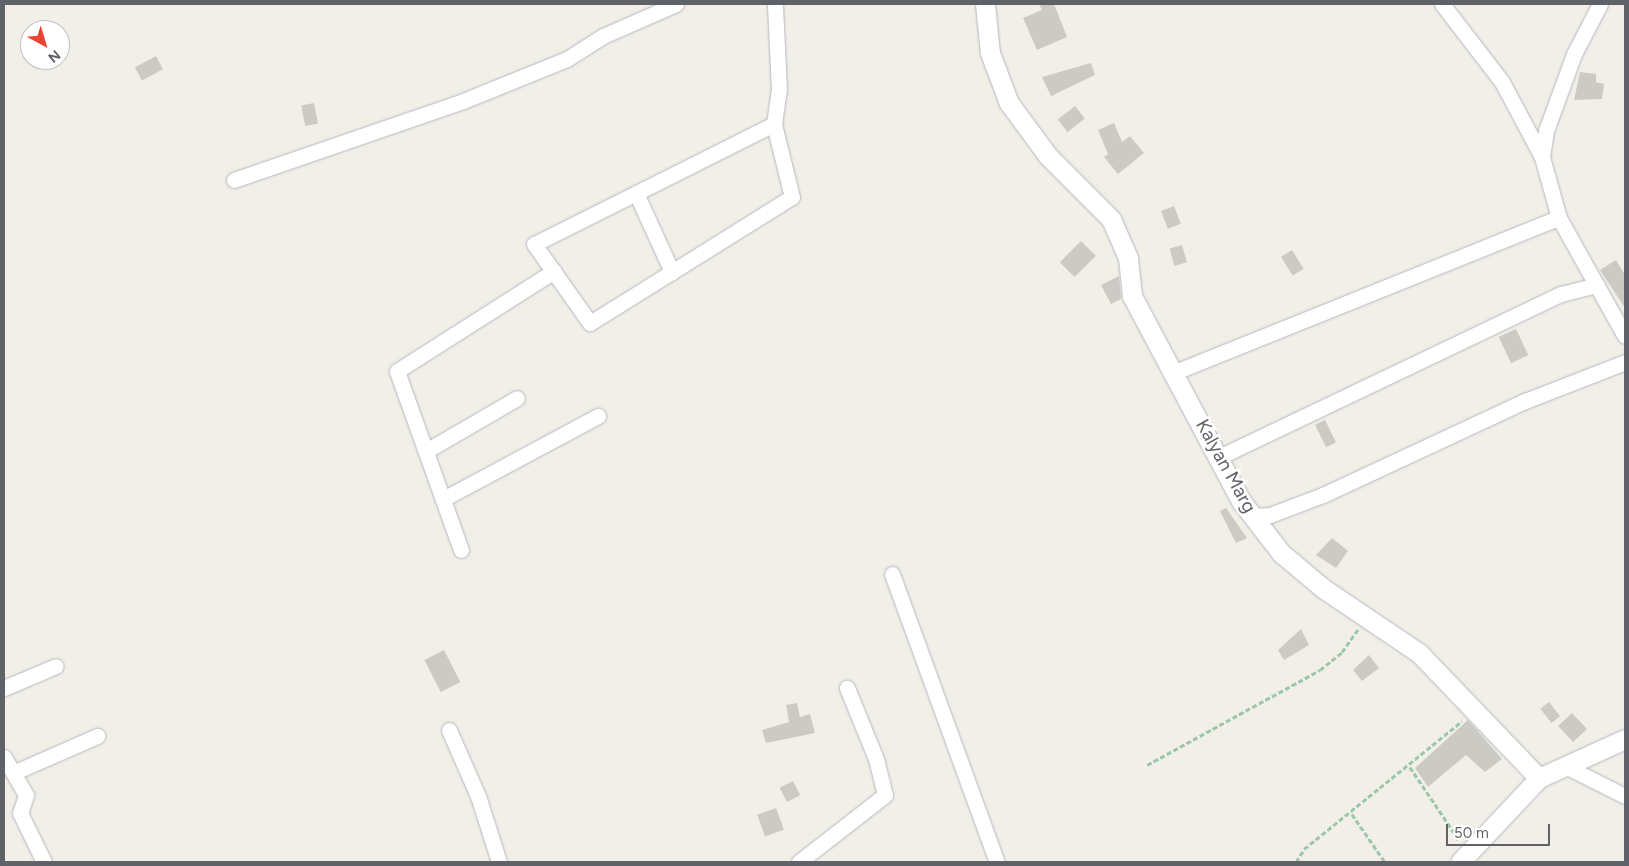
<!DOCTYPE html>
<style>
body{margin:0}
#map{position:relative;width:1629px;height:866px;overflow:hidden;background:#f1efe8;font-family:Figtree,sans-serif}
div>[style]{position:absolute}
.building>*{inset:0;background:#cccac5;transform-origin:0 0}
.path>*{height:2.5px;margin-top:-1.25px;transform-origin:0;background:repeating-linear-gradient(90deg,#9cc7a9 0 5px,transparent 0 7.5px)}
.roads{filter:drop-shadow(0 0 1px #b5b8bc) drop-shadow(0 0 1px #b5b8bc)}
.minor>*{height:15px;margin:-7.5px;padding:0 7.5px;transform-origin:7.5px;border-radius:7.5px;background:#fff}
.tertiary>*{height:19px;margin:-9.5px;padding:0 9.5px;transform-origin:9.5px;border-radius:9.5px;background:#fff}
span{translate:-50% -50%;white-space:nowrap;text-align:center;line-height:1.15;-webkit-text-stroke:5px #fff;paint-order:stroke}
.street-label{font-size:19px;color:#5f6368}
.frame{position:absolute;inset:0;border:5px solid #5f6368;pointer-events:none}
.north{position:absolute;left:20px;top:20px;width:50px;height:50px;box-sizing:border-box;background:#fff;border:1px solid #bfc1c3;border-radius:50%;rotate:141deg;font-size:14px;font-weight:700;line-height:20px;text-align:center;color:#5f6368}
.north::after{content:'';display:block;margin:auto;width:18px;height:22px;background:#ea4335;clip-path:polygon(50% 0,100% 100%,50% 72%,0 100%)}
.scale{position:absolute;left:1446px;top:824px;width:104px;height:22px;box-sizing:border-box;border:2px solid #5f6368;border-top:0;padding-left:6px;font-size:15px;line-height:18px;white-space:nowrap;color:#5f6368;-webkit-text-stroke:4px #fff;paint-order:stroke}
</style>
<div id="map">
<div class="building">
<i style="clip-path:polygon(1039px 4px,1054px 4px,1067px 37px,1037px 50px,1023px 18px,1042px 10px)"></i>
<i style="left:156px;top:56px;width:15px;height:24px;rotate:62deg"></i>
<i style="clip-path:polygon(1091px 63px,1095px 75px,1051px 96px,1042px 77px)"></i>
<i style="clip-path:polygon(1580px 72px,1596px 74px,1596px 82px,1604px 84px,1602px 99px,1574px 100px)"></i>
<i style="left:314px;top:103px;width:21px;height:13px;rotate:79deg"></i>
<i style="left:1075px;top:106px;width:16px;height:22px;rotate:52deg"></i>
<i style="clip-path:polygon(1114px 123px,1122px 142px,1130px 136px,1144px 153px,1118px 174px,1104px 157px,1108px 154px,1098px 130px)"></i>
<i style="left:1174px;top:206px;width:19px;height:14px;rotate:69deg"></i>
<i style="left:1081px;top:241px;width:21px;height:30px;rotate:45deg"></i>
<i style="left:1182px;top:245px;width:18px;height:13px;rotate:74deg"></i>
<i style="left:1292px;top:250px;width:22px;height:13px;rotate:58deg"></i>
<i style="clip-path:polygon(1616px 260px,1625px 275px,1625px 308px,1600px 270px)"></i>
<i style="clip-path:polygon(1119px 276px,1121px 299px,1111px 304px,1101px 285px)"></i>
<i style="left:1516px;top:329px;width:29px;height:19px;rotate:65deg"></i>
<i style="left:1325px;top:420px;width:25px;height:11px;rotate:64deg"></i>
<i style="clip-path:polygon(1226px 508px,1247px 538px,1236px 543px,1220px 511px)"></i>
<i style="clip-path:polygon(1332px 538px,1348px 551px,1336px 568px,1316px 555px)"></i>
<i style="clip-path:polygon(1301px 629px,1309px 645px,1284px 660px,1278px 650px)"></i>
<i style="left:444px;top:650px;width:36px;height:22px;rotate:63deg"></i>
<i style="clip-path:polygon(1369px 655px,1379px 668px,1362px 681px,1353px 670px)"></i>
<i style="left:1549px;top:702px;width:18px;height:11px;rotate:52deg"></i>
<i style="clip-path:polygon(797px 703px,800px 717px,810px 714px,815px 733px,766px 743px,762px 730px,789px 722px,786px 705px)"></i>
<i style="left:1572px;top:713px;width:22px;height:19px;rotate:47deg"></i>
<i style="clip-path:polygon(1468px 720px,1502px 759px,1485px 772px,1466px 755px,1428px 787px,1415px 768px)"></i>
<i style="left:793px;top:781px;width:16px;height:15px;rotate:63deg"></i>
<i style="left:776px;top:808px;width:23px;height:20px;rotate:70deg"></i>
</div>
<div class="path">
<i style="left:1147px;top:765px;width:197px;rotate:-28.8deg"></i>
<i style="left:1320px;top:670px;width:28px;rotate:-39deg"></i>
<i style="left:1342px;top:652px;width:28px;rotate:-55deg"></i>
<i style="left:1410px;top:767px;width:88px;rotate:56.1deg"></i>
<i style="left:1352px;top:814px;width:58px;rotate:55.5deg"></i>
<i style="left:1296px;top:862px;width:15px;rotate:-58deg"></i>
<i style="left:1304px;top:849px;width:203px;rotate:-39deg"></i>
</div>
<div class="roads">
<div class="minor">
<i style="left:1442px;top:4px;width:98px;rotate:52.4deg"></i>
<i style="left:1502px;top:82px;width:85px;rotate:61.9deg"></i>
<i style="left:1600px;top:4px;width:56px;rotate:117.5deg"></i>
<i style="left:1574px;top:54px;width:82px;rotate:110deg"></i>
<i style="left:1546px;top:131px;width:26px;rotate:99deg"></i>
<i style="left:1542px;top:157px;width:63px;rotate:74.4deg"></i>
<i style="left:1559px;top:218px;width:135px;rotate:60.8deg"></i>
<i style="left:774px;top:124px;width:268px;rotate:153.4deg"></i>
<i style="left:534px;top:244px;width:97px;rotate:54.7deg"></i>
<i style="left:590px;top:323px;width:238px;rotate:-32deg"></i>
<i style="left:792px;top:197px;width:75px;rotate:-103.9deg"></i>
<i style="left:774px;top:124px;width:34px;rotate:-82deg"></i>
<i style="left:779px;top:90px;width:86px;rotate:-92.7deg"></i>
<i style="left:234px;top:180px;width:242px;rotate:-19deg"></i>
<i style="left:463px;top:101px;width:112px;rotate:-22deg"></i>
<i style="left:567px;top:59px;width:43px;rotate:-32.6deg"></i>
<i style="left:603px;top:36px;width:80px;rotate:-23.7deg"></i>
<i style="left:636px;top:193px;width:87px;rotate:65.5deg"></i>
<i style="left:1175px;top:372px;width:414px;rotate:-21.9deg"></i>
<i style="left:426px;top:451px;width:105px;rotate:-30.2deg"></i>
<i style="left:1219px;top:457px;width:379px;rotate:-25.5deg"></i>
<i style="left:1561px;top:294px;width:37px;rotate:-14deg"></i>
<i style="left:443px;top:499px;width:176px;rotate:-28.2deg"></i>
<i style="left:1252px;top:516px;width:18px;rotate:-3deg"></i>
<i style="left:1270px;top:515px;width:57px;rotate:-20.7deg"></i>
<i style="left:1323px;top:495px;width:223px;rotate:-25deg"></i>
<i style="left:1525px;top:401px;width:107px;rotate:-21.3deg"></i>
<i style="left:461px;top:550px;width:190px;rotate:-109.7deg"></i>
<i style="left:397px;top:371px;width:186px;rotate:-32.5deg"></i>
<i style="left:892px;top:574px;width:307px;rotate:70deg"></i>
<i style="left:4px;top:688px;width:56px;rotate:-22.9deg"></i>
<i style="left:449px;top:730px;width:72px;rotate:66.3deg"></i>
<i style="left:478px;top:796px;width:69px;rotate:72.3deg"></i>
<i style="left:4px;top:757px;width:44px;rotate:59.9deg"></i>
<i style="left:26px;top:795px;width:19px;rotate:108deg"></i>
<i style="left:20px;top:813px;width:55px;rotate:63.9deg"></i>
<i style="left:1565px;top:766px;width:67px;rotate:26.6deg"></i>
<i style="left:15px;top:772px;width:90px;rotate:-23.7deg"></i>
<i style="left:799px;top:862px;width:109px;rotate:-37.9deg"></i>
<i style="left:885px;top:795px;width:37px;rotate:-104deg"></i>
<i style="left:876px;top:759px;width:77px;rotate:-112.2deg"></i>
</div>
<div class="tertiary">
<i style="left:985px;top:4px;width:49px;rotate:84.2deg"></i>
<i style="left:990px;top:53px;width:53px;rotate:69.2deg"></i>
<i style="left:1009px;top:103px;width:66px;rotate:53.7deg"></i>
<i style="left:1048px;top:156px;width:89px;rotate:45deg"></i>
<i style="left:1111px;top:219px;width:43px;rotate:66.4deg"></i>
<i style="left:1128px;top:258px;width:38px;rotate:84deg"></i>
<i style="left:1132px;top:296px;width:232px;rotate:62deg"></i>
<i style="left:1241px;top:501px;width:66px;rotate:52.4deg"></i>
<i style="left:1281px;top:553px;width:56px;rotate:39.9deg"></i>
<i style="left:1324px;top:589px;width:115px;rotate:34deg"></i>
<i style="left:1419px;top:653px;width:173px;rotate:46.2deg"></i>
<i style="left:1539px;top:778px;width:115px;rotate:133.2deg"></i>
<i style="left:1539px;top:778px;width:94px;rotate:-24.4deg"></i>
</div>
</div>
<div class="street-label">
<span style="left:1226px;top:466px;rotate:61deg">Kalyan Marg</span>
</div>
<div class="frame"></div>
<div class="north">N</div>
<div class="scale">50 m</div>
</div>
